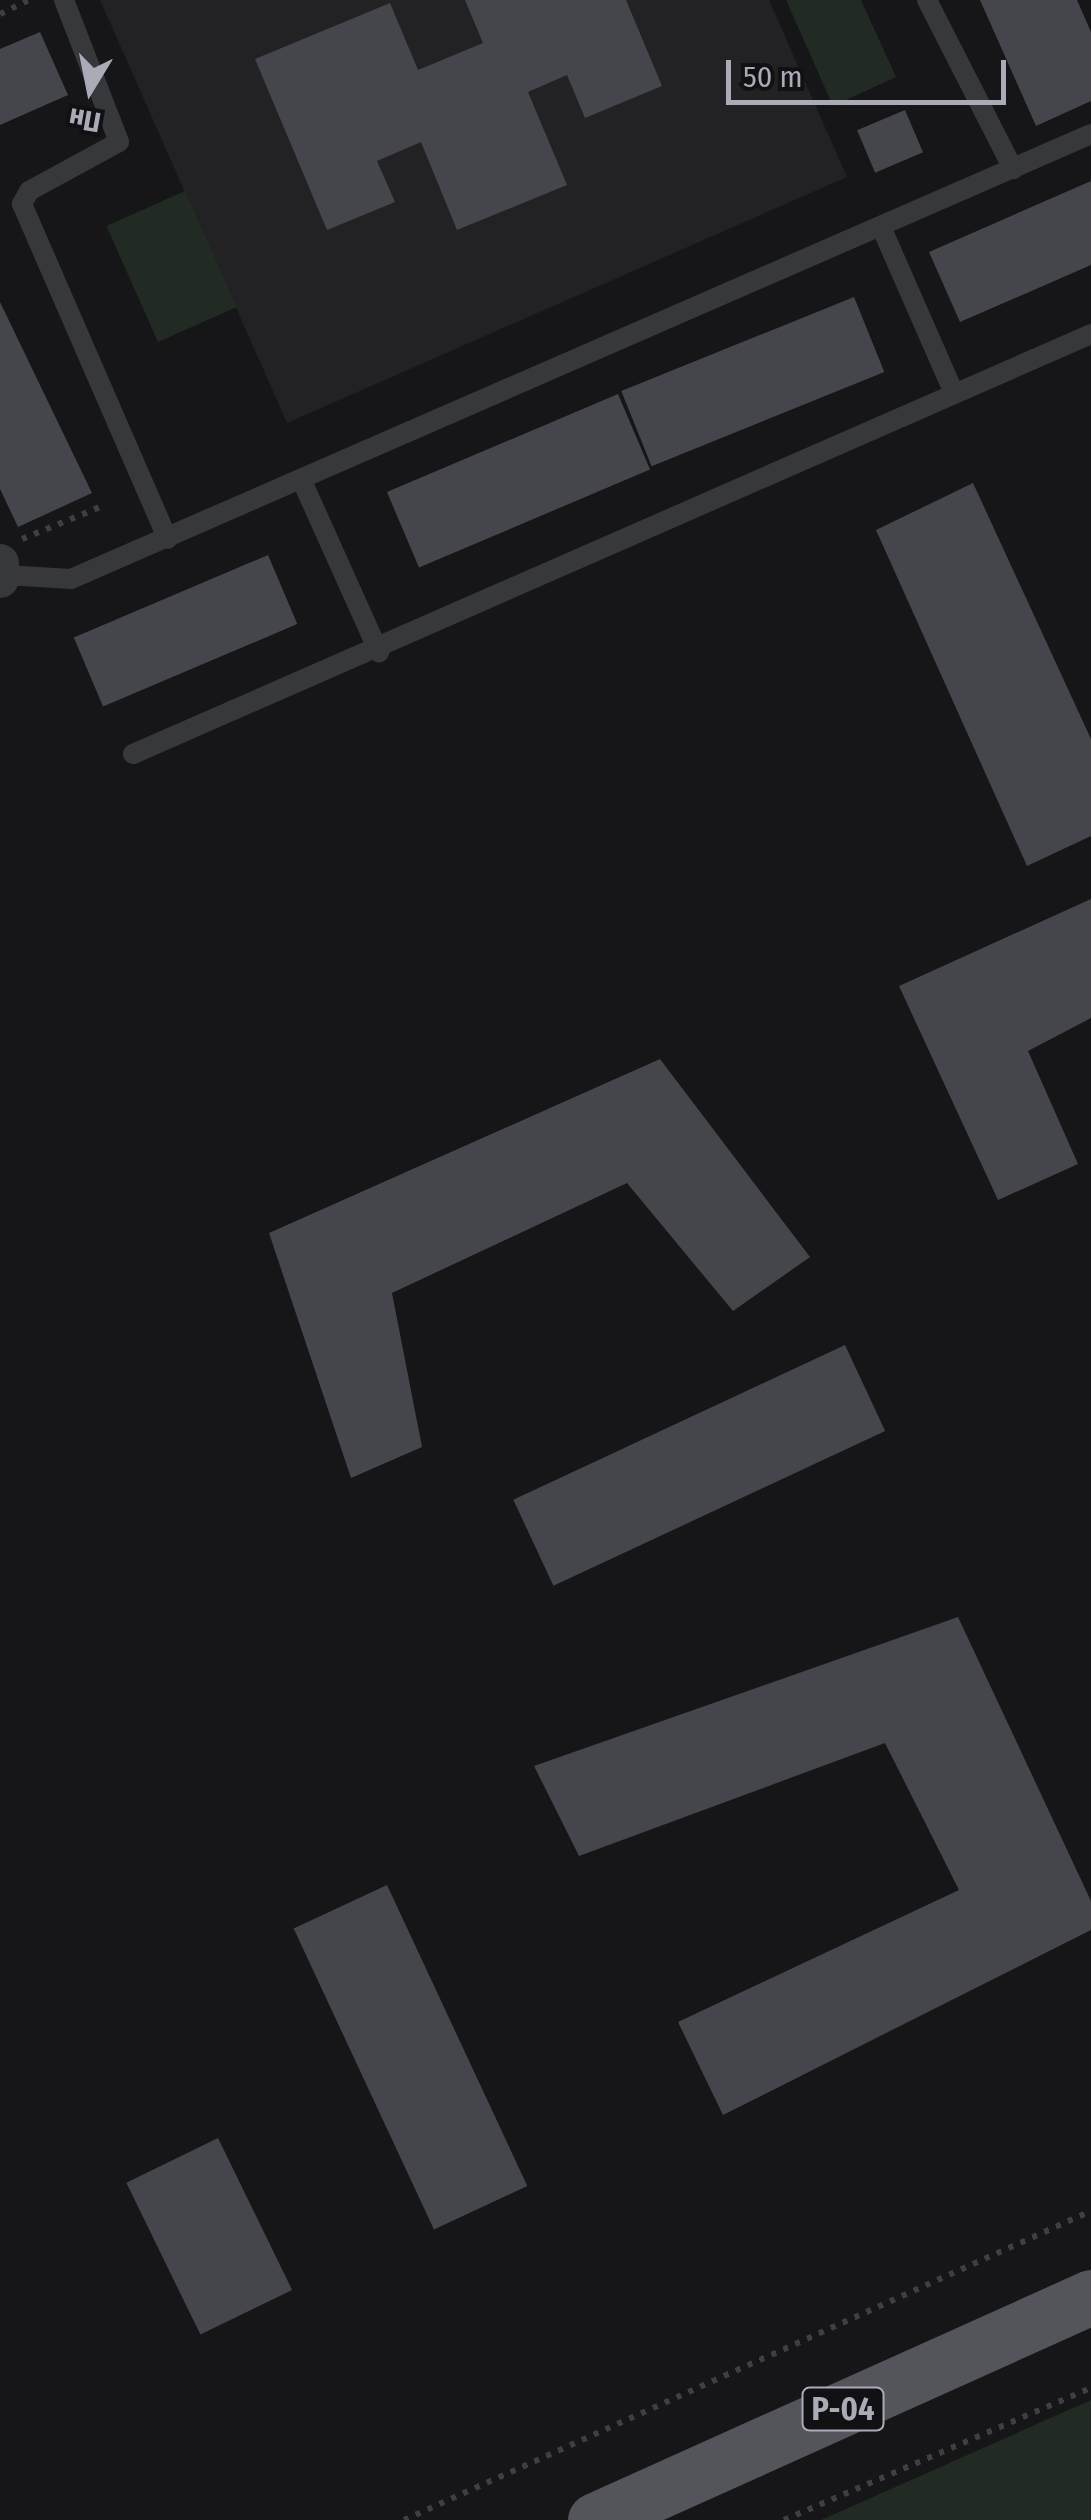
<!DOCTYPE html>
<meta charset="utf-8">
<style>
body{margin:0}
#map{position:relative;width:1091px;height:2520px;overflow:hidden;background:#161618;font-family:"Fira Sans Condensed",sans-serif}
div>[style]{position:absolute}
.built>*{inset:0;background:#222225}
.green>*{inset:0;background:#222a24;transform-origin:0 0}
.building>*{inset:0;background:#45464b;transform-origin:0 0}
.path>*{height:6px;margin-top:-3px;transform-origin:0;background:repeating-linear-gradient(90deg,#3d3f43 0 5px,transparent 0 13px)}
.service>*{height:20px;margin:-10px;padding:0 10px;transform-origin:10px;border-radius:10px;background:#37383c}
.minor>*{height:38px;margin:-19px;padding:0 19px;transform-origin:19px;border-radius:19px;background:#37383c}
.primary>*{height:55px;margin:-27.5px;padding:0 27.5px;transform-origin:27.5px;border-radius:27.5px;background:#54555b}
span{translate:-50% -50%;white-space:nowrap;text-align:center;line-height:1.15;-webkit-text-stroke:10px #111113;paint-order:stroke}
.shield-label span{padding:2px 8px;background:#111113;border:2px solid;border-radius:8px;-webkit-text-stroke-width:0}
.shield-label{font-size:32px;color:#a9acb7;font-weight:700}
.north{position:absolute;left:40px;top:40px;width:100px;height:100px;-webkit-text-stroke:8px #111113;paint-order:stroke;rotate:190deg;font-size:28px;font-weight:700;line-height:40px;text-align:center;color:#a9acb7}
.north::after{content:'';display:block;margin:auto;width:35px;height:45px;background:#a9acb7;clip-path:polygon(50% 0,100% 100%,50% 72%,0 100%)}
.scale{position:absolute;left:726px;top:60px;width:280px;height:45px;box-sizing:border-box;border:5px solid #a9acb7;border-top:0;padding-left:12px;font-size:30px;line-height:35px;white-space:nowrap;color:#a9acb7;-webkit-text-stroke:8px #111113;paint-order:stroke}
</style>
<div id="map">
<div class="built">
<i style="clip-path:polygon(100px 0,769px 0,847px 177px,287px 423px)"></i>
</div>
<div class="green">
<i style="clip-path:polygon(786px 0,861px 0,896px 77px,833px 106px)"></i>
<i style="left:185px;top:191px;width:127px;height:86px;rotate:66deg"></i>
<i style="clip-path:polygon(1091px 2400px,1091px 2520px,821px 2520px)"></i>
</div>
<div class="building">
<i style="clip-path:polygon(465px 0,626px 0,662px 86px,585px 118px,567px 75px,528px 92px,567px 185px,457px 230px,421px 142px,377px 161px,395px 202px,327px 230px,255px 59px,390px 3px,418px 70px,483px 43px)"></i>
<i style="clip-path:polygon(980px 0,1077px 0,1091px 32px,1091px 101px,1036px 126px)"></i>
<i style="clip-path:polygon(40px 32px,68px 95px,0 125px,0 49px)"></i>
<i style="left:905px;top:110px;width:46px;height:52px;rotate:67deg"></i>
<i style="clip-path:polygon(1091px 181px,1091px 265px,960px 322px,929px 252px)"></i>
<i style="left:854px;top:297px;width:81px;height:251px;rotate:68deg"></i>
<i style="clip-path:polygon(0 302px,92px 493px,18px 527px,0 489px)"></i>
<i style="left:618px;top:394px;width:82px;height:251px;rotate:67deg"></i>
<i style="clip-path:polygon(973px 483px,1091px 739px,1091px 836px,1027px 866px,876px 530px)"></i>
<i style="left:268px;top:555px;width:75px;height:211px;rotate:67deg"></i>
<i style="clip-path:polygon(1091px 899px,1091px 1018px,1028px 1051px,1078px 1164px,998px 1200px,899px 986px)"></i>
<i style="clip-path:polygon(660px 1059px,810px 1257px,733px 1311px,627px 1183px,392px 1293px,422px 1447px,351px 1478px,269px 1233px)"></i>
<i style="left:845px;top:1345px;width:95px;height:366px;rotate:65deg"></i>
<i style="clip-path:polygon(958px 1617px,1091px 1901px,1091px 1930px,723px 2115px,678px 2022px,959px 1890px,885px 1743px,579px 1856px,534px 1766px)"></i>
<i style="left:387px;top:1885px;width:332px;height:103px;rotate:65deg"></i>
<i style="left:218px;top:2138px;width:169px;height:102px;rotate:64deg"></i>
</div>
<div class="path">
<i style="left:0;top:14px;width:32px;rotate:-26deg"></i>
<i style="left:22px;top:539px;width:84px;rotate:-22.3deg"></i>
<i style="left:404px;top:2520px;width:753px;rotate:-24.22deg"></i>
<i style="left:784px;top:2520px;width:334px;rotate:-23.3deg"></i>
</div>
<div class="service">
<i style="left:64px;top:0;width:152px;rotate:68.8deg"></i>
<i style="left:119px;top:142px;width:102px;rotate:151.4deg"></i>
<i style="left:29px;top:191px;width:15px;rotate:118deg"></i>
<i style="left:22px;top:204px;width:365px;rotate:66.5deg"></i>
<i style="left:927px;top:0;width:190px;rotate:63deg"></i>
<i style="left:882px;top:229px;width:179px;rotate:66.3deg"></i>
<i style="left:302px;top:481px;width:188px;rotate:65.8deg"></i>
<i style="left:5px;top:575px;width:66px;rotate:3.5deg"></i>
<i style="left:71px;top:579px;width:1113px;rotate:-23.57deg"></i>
<i style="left:133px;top:754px;width:1046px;rotate:-23.67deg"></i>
</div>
<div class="minor">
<i style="left:0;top:563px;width:16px;rotate:90deg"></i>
</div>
<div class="primary">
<i style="left:595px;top:2520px;width:544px;rotate:-24.21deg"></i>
</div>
<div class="shield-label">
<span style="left:843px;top:2409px">Р-04</span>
</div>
<div class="north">Пн</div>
<div class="scale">50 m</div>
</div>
